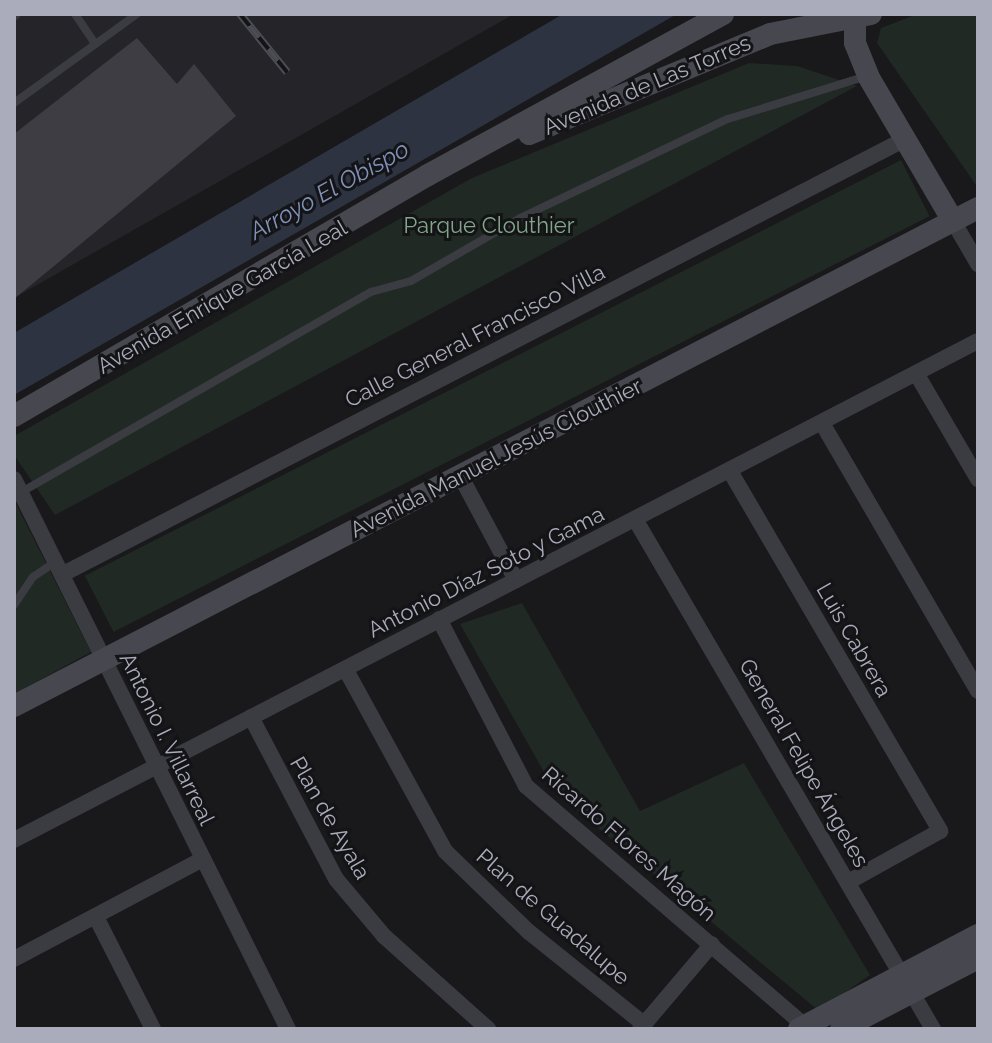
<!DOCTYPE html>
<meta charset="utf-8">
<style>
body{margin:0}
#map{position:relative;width:992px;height:1043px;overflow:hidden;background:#19181b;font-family:Raleway,sans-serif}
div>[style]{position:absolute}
.built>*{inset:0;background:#252428}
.green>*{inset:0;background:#202923;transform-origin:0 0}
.water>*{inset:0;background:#2d3340}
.building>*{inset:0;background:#3e3d43}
.lane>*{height:8px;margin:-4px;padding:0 4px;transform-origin:4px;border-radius:4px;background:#3b3b42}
.street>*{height:16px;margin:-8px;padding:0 8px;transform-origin:8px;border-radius:8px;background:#3b3b42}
.secondary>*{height:22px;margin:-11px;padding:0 11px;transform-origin:11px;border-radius:11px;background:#474750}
.rail>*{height:8px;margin-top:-4px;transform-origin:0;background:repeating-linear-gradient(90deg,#141316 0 15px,#4c4c55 0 30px);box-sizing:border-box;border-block:2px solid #4c4c55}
span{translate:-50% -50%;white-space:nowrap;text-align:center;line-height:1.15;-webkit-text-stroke:6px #141316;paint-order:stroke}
.street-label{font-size:22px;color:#aaabbb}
.park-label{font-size:22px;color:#80a78b}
.water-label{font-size:24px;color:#7f91b8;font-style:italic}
.frame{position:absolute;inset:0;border:16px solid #aaabbb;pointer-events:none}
</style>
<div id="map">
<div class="built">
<i style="clip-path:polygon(14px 14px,514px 14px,14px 298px)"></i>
</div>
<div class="green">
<i style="clip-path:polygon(917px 14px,978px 14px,978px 188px,877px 43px,881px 28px)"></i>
<i style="clip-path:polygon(749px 63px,797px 66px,857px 86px,55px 515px,14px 455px,14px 436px,472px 178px)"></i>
<i style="left:901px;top:160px;width:63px;height:916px;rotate:63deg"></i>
<i style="clip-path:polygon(14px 500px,91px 652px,14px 694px)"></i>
<i style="clip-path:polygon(522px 603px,640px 811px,744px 763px,870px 975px,819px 1011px,556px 793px,460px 624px)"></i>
</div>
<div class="water">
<i style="clip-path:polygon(563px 14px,677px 14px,14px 395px,14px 333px)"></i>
</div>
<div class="building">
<i style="clip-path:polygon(137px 38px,177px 84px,194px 64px,236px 116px,14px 299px,14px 134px)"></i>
</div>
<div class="lane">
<i style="left:75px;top:14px;width:36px;rotate:56deg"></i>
<i style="left:14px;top:17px;width:4px;rotate:-45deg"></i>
<i style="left:14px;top:103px;width:152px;rotate:-35.9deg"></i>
<i style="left:25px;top:490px;width:399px;rotate:-29.8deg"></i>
<i style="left:371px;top:292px;width:41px;rotate:-15.4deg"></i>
<i style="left:411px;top:281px;width:126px;rotate:-30deg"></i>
<i style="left:520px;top:218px;width:230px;rotate:-25.5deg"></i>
<i style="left:728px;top:119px;width:145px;rotate:-17.2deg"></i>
<i style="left:14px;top:605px;width:34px;rotate:-56deg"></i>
<i style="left:33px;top:577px;width:27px;rotate:-34deg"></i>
</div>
<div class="street">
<i style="left:953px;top:221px;width:50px;rotate:59.8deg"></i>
<i style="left:916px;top:373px;width:123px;rotate:59.7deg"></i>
<i style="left:822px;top:423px;width:310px;rotate:59.8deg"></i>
<i style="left:730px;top:471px;width:417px;rotate:59.7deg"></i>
<i style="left:940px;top:831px;width:105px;rotate:151deg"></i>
<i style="left:461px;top:477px;width:117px;rotate:61.9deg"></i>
<i style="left:14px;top:479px;width:614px;rotate:63.52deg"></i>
<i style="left:635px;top:519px;width:591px;rotate:59.7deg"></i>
<i style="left:65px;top:573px;width:945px;rotate:-27.32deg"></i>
<i style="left:439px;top:619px;width:188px;rotate:62.5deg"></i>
<i style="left:526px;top:786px;width:373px;rotate:40.7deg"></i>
<i style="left:346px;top:670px;width:206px;rotate:61.3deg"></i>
<i style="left:445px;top:851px;width:117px;rotate:44deg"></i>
<i style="left:529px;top:932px;width:147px;rotate:38.7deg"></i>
<i style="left:251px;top:717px;width:183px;rotate:62.3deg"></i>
<i style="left:336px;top:879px;width:75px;rotate:49.9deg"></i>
<i style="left:384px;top:936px;width:140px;rotate:41.8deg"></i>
<i style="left:14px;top:840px;width:1085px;rotate:-27.37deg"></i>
<i style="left:96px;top:917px;width:126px;rotate:63deg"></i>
<i style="left:14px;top:959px;width:212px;rotate:-27.9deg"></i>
<i style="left:640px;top:1029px;width:111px;rotate:-49.7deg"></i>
</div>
<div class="secondary">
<i style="left:855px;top:14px;width:29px;rotate:90deg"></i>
<i style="left:855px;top:43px;width:35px;rotate:68deg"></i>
<i style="left:868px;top:76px;width:168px;rotate:59.6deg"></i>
<i style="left:529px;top:134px;width:261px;rotate:-22.5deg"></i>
<i style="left:770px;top:34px;width:103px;rotate:-11.2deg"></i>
<i style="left:14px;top:416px;width:479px;rotate:-30.2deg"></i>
<i style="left:428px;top:175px;width:336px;rotate:-28.6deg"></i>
<i style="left:14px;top:706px;width:1085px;rotate:-27.32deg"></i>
<i style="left:799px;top:1029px;width:202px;rotate:-27.7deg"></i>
<i style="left:841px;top:1029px;width:154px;rotate:-27.4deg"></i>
</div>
<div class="rail">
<i style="left:240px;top:14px;width:75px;rotate:51deg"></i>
</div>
<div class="street-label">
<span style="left:647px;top:85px;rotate:-23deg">Avenida de Las Torres</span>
<span style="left:222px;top:297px;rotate:-30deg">Avenida Enrique García Leal</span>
<span style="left:475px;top:336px;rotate:-27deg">Calle General Francisco Villa</span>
<span style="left:496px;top:458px;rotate:-27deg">Avenida Manuel Jesús Clouthier</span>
<span style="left:486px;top:572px;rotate:-27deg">Antonio Díaz Soto y Gama</span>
<span style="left:854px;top:640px;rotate:60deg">Luis Cabrera</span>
<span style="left:167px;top:739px;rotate:64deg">Antonio I. Villarreal</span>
<span style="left:804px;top:763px;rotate:60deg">General Felipe Ángeles</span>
<span style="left:330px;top:818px;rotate:60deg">Plan de Ayala</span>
<span style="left:629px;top:844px;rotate:41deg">Ricardo Flores Magón</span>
<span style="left:553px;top:917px;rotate:41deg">Plan de Guadalupe</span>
</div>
<div class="park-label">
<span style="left:489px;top:226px">Parque Clouthier</span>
</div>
<div class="water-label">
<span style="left:329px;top:190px;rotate:-29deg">Arroyo El Obispo</span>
</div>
<div class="frame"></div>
</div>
